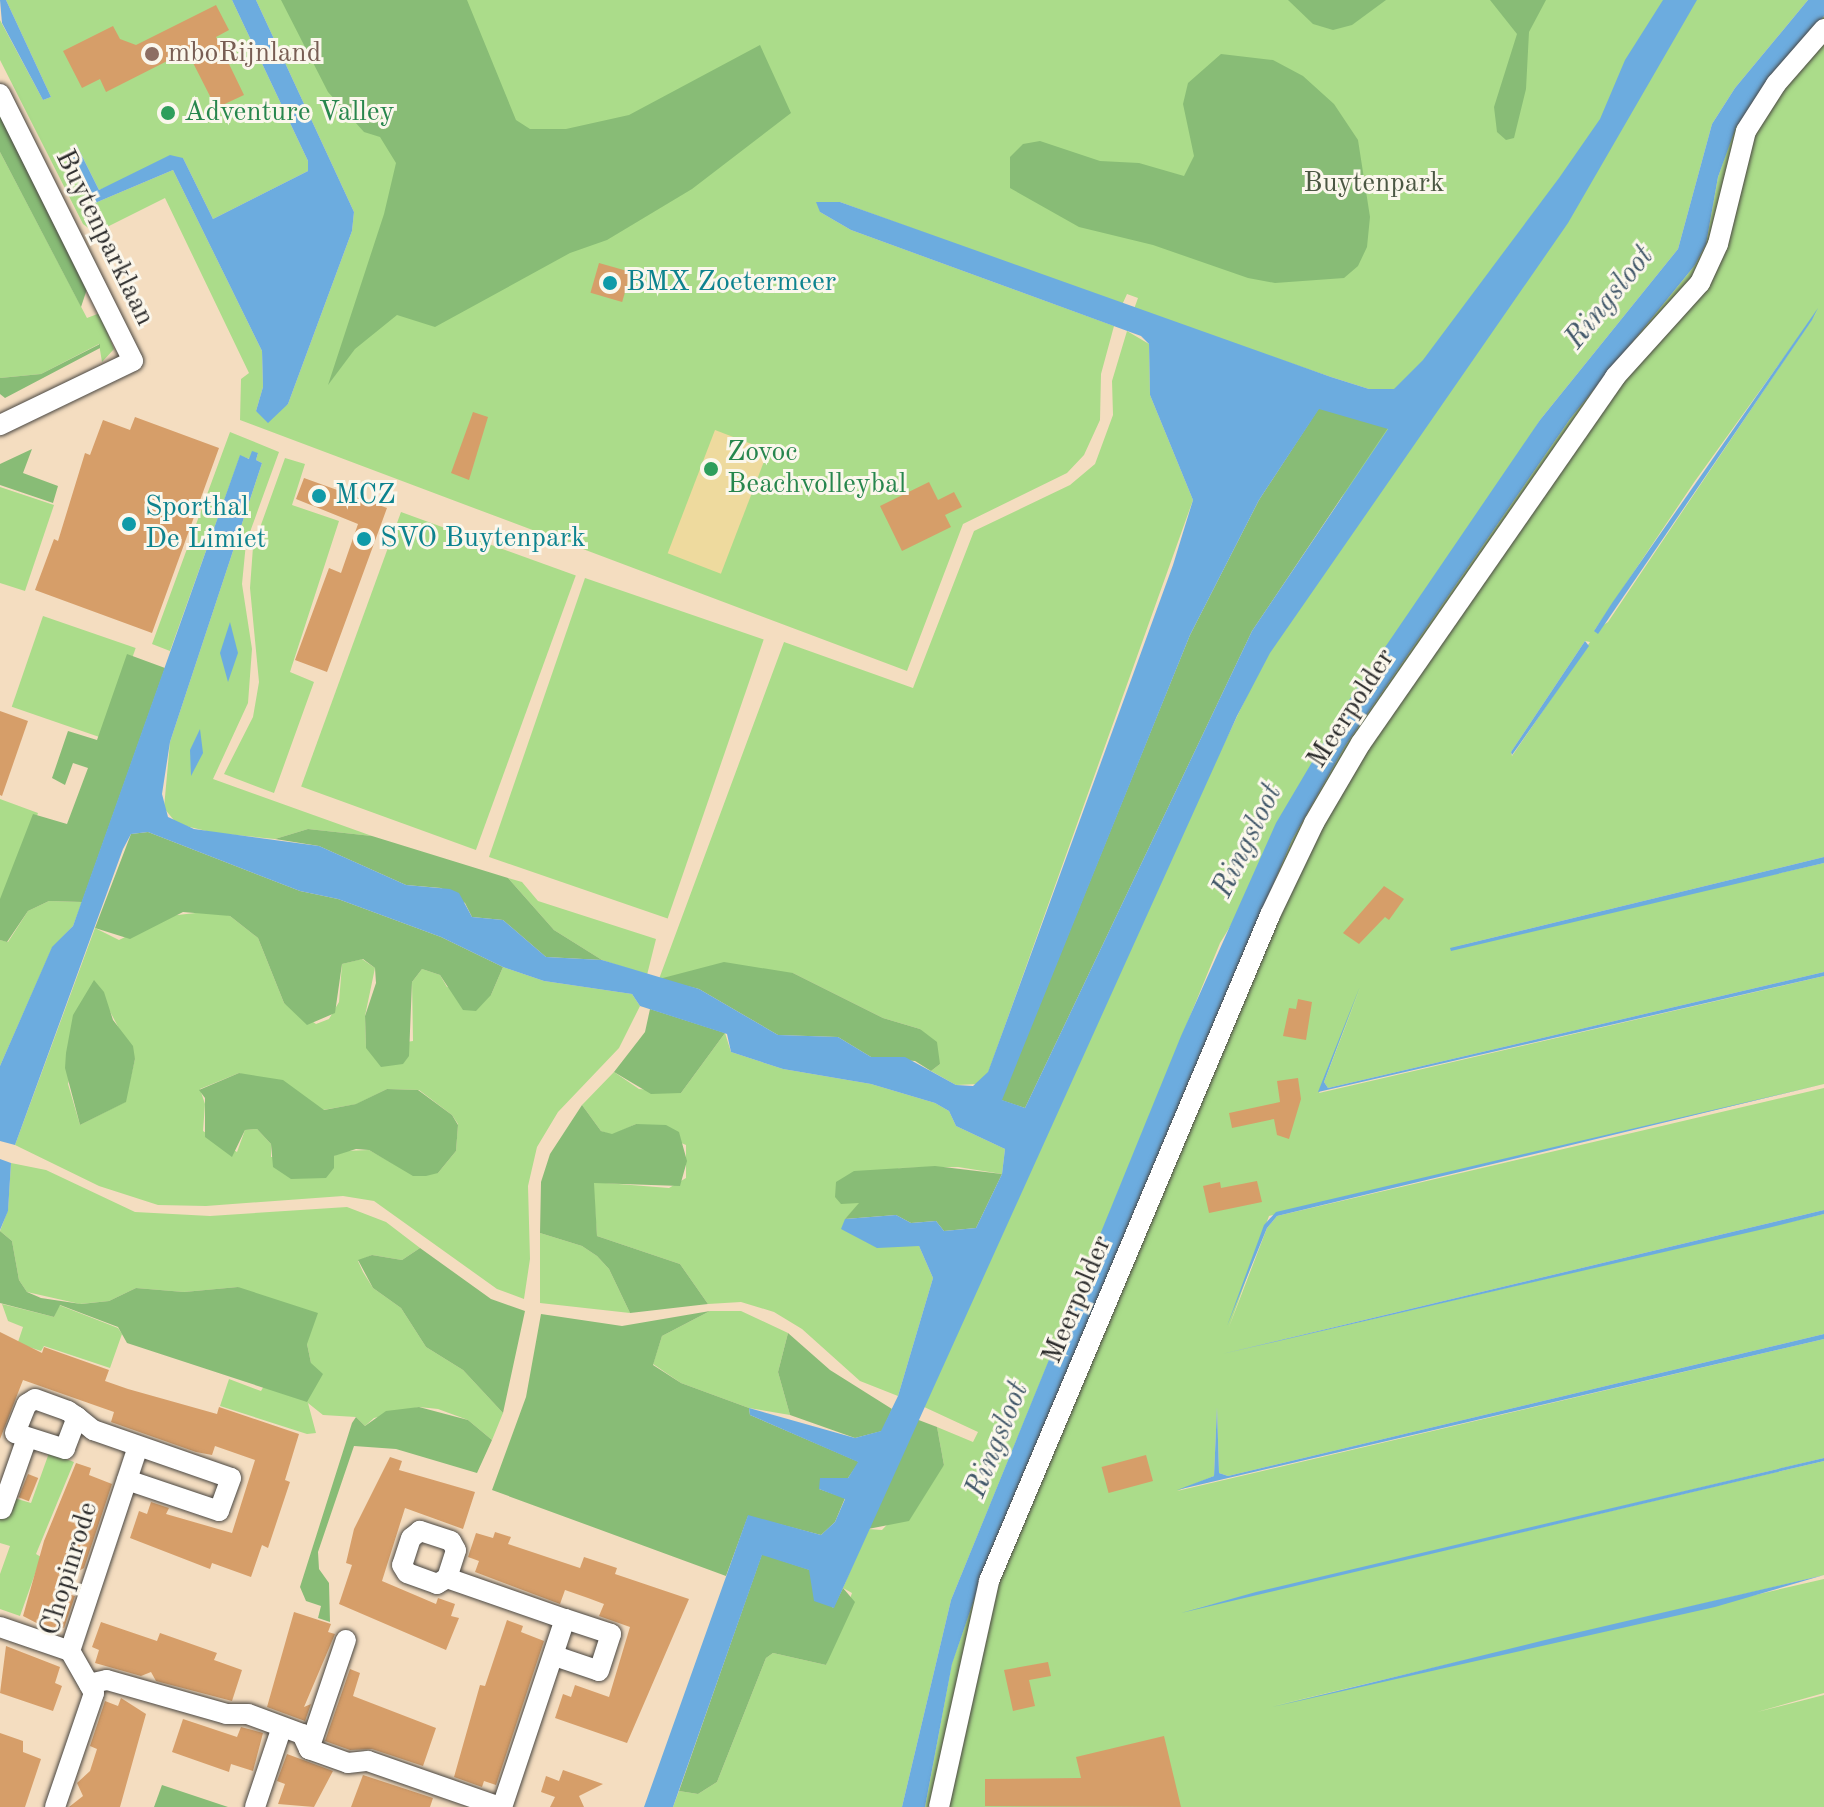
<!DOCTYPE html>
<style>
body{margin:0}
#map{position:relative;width:1824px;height:1807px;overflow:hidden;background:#f4ddc0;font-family:"Old Standard TT",serif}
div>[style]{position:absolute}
.green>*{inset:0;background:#abdc8a;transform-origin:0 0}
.forest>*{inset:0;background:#88bc76}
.sand>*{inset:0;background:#eeda9e;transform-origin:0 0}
.water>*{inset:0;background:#6cacdf}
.building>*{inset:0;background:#d69e69;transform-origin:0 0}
.roads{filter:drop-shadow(0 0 2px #494641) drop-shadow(0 0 2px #494641)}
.street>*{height:20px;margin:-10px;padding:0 10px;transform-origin:10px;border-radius:10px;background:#fff}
.dots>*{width:22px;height:22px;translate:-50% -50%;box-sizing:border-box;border:4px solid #fbf7ec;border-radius:50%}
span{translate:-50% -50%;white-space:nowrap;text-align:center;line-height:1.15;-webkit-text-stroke:6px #fbf7ec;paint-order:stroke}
.education-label{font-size:28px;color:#785e54}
.left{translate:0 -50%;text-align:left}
.leisure-label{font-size:28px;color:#27864d}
.park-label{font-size:28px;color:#4b5743}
.street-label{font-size:28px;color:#2b2b2b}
.culture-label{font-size:28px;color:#0d838f}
.water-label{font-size:30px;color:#42586a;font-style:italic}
</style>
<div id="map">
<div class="green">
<i style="clip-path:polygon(6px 0,232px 0,308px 161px,308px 171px,213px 219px,183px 158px,99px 190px,77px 146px,69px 150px,95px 203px,173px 170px,262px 351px,263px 387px,256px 411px,271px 416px,288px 404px,352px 231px,354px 212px,256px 0,1808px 0,1735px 88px,1712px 124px,1678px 249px,1540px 420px,1220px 943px,951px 1600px,902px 1807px,673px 1807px,679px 1791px,698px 1794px,717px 1782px,766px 1658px,773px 1653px,826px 1665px,852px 1593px,843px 1588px,868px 1529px,882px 1530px,944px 1465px,937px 1427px,973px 1442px,978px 1432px,922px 1406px,1220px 752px,1394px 389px,1369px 389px,1331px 377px,1134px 309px,1138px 298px,1127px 294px,1122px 305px,840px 202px,820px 212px,851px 230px,1114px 326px,1101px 374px,1100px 420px,1084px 455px,1067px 473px,963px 524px,907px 671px,240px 420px,241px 379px,249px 373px,165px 198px,95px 233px,83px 224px,0 60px,0 20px,43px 100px,51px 97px)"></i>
<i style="clip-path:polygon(evenodd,1824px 16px,1824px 857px,1450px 948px,1824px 863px,1824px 972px,1328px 1088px,1324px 1082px,1361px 986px,1319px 1093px,1824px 976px,1824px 1084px,1269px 1216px,1229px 1327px,1267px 1228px,1277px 1216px,1824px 1088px,1824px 1210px,1222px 1354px,1824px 1214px,1824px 1334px,1228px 1476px,1219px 1473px,1217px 1407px,1214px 1476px,1177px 1491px,1824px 1339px,1824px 1458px,1181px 1612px,1824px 1461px,1824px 1575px,1273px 1706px,1824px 1579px,1824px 1693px,1757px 1712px,1824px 1695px,1824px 1807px,925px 1807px,952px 1663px,990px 1553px,1292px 840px,1345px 746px,1570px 419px,1695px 265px,1706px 244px,1718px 177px,1735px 127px,1824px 16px,1818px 310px,1608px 622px,1594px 631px,1695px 481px,1818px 310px,1824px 16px,1585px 641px,1590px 642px,1512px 756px,1511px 752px,1585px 641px)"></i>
<i style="clip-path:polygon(0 152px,87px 318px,100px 313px,114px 349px,102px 362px,99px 344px,41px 374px,0 378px)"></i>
<i style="clip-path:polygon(1127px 331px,1149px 344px,1150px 395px,1193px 500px,988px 1073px,979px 1084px,956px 1085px,931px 1071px,940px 1064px,920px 1029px,883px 1018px,793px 973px,659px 979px,784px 642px,913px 688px,974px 531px,1070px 485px,1095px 464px,1113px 415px,1112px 381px)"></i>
<i style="clip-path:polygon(230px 432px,279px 452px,246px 543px,242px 584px,252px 649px,248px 703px,213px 779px,372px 836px,308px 829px,275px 839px,215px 833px,177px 824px,164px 808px,170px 742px,262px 463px,256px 460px,258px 453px,250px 459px,240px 456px,170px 651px,152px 644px)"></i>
<i style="clip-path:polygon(285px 458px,305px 464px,292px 505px,339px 521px,290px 672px,314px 682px,274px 793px,224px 774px,253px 717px,259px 682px,250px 588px,253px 547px)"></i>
<i style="clip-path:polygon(0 487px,54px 505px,25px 591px,0 583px)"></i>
<i style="left:401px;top:512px;width:186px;height:292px;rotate:20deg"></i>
<i style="left:585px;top:578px;width:189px;height:295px;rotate:19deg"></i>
<i style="left:43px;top:616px;width:98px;height:96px;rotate:19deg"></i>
<i style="clip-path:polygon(0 799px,38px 813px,7px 903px,0 900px)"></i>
<i style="clip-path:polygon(508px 878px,522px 882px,538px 901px,656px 939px,647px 975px,602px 960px,554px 930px)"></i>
<i style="clip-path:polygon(49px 901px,82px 902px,73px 926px,52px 948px,0 1066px,0 940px,8px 942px,28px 911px)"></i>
<i style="clip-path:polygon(evenodd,214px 911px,230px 916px,258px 938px,284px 1003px,316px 1024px,329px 1019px,339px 1002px,342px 964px,362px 959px,375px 968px,365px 1016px,366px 1048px,413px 1041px,412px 982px,422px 969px,440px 975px,447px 987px,491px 995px,503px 967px,544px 981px,632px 994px,640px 1006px,619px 1048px,558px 1112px,537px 1147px,528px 1186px,530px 1259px,524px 1299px,497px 1289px,374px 1201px,343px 1196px,206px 1206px,158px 1205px,99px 1186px,15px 1145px,95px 928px,119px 940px,168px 916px,214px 911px,94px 981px,135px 1059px,125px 1102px,80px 1125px,68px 1084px,94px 981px,214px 911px,239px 1073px,323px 1110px,357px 1104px,387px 1089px,419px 1090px,452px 1115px,458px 1124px,456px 1151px,438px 1173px,401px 1168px,369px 1150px,343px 1151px,334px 1156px,271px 1157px,271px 1144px,257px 1129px,245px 1130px,237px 1152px,203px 1131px,205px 1104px,200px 1089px,239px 1073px)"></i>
<i style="clip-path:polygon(725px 1033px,731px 1052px,783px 1069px,871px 1084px,935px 1103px,949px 1111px,956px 1126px,1005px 1149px,1002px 1174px,958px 1167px,899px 1168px,845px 1219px,919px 1246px,933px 1278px,898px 1396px,860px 1381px,802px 1329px,774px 1312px,741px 1302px,708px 1304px,680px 1264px,597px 1236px,593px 1182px,669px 1188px,686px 1178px,686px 1145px,636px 1124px,612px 1135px,601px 1131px,582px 1105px,614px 1072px,639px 1089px,681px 1093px)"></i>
<i style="clip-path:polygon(11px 1163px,46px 1170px,135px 1212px,210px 1216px,347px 1207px,386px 1222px,420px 1248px,402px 1260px,372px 1255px,358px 1261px,363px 1272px,373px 1288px,401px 1308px,426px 1347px,463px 1370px,503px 1413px,492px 1440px,468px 1420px,438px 1409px,419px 1407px,374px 1418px,365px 1426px,356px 1417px,323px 1415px,308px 1403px,316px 1433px,307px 1434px,220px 1406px,229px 1379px,261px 1391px,265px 1384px,311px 1363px,307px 1344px,238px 1287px,184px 1292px,136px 1288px,109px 1301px,80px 1304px,27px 1292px,19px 1280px,12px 1241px,0 1231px,8px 1210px)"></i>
<i style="clip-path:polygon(540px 1233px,582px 1246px,597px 1256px,609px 1269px,630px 1313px,540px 1303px)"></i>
<i style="clip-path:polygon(2px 1304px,54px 1317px,59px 1305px,118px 1328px,122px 1334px,110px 1368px,44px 1346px,41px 1351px,26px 1346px,15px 1351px,23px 1327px,8px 1321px)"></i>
<i style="clip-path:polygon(710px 1311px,741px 1311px,788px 1333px,778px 1372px,790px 1415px,749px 1408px,681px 1383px,653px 1364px,662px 1336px)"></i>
<i style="clip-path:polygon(49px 1453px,74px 1462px,36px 1554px,41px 1557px,20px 1616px,0 1609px,0 1574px,10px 1546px,0 1543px,0 1510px,14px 1498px,31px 1503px)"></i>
</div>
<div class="forest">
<i style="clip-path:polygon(281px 0,467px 0,516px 120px,530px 129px,566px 129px,629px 115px,760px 45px,791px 113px,692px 189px,607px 240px,570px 253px,435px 327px,397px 315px,355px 349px,328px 385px,384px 214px,396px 163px,380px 137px,364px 132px,328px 92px)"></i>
<i style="clip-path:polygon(1288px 0,1386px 0,1352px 25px,1333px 30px,1313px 24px)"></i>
<i style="clip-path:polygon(1490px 0,1546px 0,1529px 32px,1526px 89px,1514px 138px,1506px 140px,1497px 132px,1494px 107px,1517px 34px)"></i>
<i style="clip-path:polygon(1221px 54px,1273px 60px,1303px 76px,1334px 104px,1358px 140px,1370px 217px,1367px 247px,1358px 266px,1344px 278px,1275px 283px,1248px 278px,1153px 245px,1079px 227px,1010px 188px,1010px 157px,1023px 144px,1040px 141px,1100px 161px,1139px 163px,1184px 176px,1194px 156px,1183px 104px,1188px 83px)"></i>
<i style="clip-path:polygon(0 111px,88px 286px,81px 307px,0 152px)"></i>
<i style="clip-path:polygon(100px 344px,100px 348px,5px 398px,0 394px,0 378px,41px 374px)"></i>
<i style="clip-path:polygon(1319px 408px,1388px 428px,1252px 631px,1025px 1108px,1001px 1100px,1190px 635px,1259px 500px)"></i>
<i style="clip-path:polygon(32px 449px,23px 473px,58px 486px,53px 503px,0 485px,0 464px)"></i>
<i style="clip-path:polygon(127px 654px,165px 668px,82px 902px,49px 901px,28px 911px,7px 942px,0 940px,0 899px,33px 814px,67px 824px,88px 768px,73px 763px,65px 785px,52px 778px,68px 731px,97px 740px)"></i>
<i style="clip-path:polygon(308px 829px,372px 836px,508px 878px,554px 930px,602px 960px,546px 957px,503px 920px,472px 917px,465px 903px,441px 888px,406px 885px,319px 846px,275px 839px)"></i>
<i style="clip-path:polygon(148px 832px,300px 891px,338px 899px,441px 937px,503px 967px,491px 995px,476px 1011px,463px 1010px,440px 975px,422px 969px,412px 982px,409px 1056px,403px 1064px,381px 1067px,366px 1048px,365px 1016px,376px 983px,375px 968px,363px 959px,342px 964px,335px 1013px,307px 1025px,284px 1003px,258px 938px,230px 916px,183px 912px,130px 939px,95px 928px,131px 834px)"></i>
<i style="clip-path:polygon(724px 962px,793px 973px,883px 1018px,920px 1029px,937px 1042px,940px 1064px,931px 1071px,915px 1061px,871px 1057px,838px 1037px,778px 1035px,699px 989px,659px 979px)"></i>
<i style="clip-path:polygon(94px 980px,104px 992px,113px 1020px,133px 1046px,135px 1059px,126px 1102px,80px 1125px,65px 1068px,66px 1053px,73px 1015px)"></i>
<i style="clip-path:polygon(650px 1009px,725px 1033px,681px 1093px,651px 1094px,614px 1072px,645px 1032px)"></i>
<i style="clip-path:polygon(239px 1073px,283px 1080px,324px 1110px,356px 1104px,387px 1089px,418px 1090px,452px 1115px,458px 1125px,456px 1151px,438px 1173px,426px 1176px,413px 1176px,369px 1150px,356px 1149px,334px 1156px,334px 1168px,326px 1178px,291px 1179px,273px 1167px,271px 1144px,257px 1129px,245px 1130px,232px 1157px,205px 1137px,205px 1098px,199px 1090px)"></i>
<i style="clip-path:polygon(582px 1105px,601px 1131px,612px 1134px,636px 1124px,666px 1125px,679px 1132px,687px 1161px,680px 1186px,594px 1183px,597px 1236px,680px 1264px,708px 1304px,630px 1313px,609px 1269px,597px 1256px,582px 1246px,540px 1233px,541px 1182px,550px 1154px)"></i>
<i style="clip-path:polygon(935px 1166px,1002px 1174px,976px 1228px,944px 1231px,936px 1221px,911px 1223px,896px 1215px,845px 1219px,859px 1203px,841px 1204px,835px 1197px,836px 1182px,854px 1171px)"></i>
<i style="clip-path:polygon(0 1231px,12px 1241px,19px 1280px,27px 1292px,41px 1298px,81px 1304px,109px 1301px,136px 1288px,184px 1292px,238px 1287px,318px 1313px,307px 1344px,311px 1363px,323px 1374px,307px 1402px,127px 1343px,118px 1327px,60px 1305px,54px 1317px,0 1303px)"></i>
<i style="clip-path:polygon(420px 1248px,491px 1299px,525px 1311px,503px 1413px,463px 1370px,426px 1347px,401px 1308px,373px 1288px,358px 1260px,372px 1255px,402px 1260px)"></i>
<i style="clip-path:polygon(710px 1311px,662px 1336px,653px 1365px,681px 1383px,749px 1408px,750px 1415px,859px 1462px,848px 1478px,819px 1489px,845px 1498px,835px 1522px,821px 1535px,748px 1516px,726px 1576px,492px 1490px,526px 1397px,541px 1314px,622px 1326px)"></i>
<i style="clip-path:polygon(788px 1333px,830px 1370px,892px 1409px,882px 1431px,855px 1438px,790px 1415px,778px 1372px)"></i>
<i style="clip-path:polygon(419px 1407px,468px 1420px,492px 1440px,477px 1473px,396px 1449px,354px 1446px,318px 1552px,319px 1569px,329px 1583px,330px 1622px,318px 1618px,321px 1606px,306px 1601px,300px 1587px,352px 1423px,356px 1417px,365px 1426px,386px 1411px)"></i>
<i style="clip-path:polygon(916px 1419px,937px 1427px,944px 1465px,909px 1521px,868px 1529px)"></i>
<i style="clip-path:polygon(762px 1554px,810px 1570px,833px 1608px,843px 1588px,855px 1602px,826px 1665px,773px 1653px,766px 1658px,717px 1782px,698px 1794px,679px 1791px)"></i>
<i style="clip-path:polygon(162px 1785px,228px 1807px,154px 1807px)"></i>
</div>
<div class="sand">
<i style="left:715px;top:430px;width:57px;height:132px;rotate:21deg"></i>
</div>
<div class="water">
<i style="clip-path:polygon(0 0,6px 0,51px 97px,43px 100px,2px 23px)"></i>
<i style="clip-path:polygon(232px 0,256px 0,354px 212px,352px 231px,288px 404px,268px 423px,256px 411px,263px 387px,262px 351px,173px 170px,95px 203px,69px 150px,77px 146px,99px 190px,170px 155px,183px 158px,213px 219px,308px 171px,308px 161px)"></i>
<i style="clip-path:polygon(evenodd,1663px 0,1697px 0,1568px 223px,1270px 653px,1237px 716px,834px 1608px,814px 1601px,809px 1570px,762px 1555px,673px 1807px,644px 1807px,748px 1515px,821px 1535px,835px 1522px,845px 1499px,819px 1489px,820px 1478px,848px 1478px,858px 1462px,750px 1415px,749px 1408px,855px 1438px,881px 1431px,898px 1396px,933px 1278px,919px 1246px,877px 1248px,841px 1229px,845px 1219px,896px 1215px,911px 1223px,936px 1221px,944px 1231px,976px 1228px,1002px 1174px,1005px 1149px,956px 1126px,949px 1111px,935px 1103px,871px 1084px,783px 1069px,731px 1052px,727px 1034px,640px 1006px,632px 994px,544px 981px,503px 967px,441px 937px,338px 899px,300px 891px,148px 832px,131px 834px,123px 849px,15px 1145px,0 1141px,0 1066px,52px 947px,73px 926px,240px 455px,249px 459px,252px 451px,258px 453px,256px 460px,262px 463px,170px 742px,162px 794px,168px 817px,194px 829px,319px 846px,406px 885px,450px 889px,459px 893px,472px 917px,503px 920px,546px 957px,602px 960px,699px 989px,778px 1035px,838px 1037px,871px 1057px,905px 1057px,956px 1085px,973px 1086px,988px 1072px,1173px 565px,1193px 500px,1150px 395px,1149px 344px,1141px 336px,851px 230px,820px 212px,816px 202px,840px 202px,1331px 377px,1369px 389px,1394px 389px,1423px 360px,1559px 178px,1600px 119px,1625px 60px,1663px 0,1319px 409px,1388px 429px,1252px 631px,1025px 1108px,1002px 1100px,1190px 635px,1259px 500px,1319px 409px)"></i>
<i style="clip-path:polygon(1808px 0,1824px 0,1824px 16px,1736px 127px,1718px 177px,1706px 244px,1695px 265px,1570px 419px,1345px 746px,1292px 840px,990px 1553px,952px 1664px,925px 1807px,902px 1807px,951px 1600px,1181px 1036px,1276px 823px,1347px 703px,1540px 420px,1678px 249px,1712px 124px,1735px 88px)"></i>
<i style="clip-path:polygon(1818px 308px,1812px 320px,1598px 634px,1594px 631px,1612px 603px)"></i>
<i style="clip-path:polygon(230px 622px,238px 653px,228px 682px,220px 653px)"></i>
<i style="clip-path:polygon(1585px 641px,1589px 646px,1512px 755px,1511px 752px)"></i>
<i style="clip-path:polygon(200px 729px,203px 753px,191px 776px,190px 750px)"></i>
<i style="clip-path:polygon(1824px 857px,1824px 863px,1451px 951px,1450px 948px)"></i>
<i style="clip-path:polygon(1824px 972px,1824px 976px,1318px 1092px,1360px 986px,1324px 1082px,1328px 1088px)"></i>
<i style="clip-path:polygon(1824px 1084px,1277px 1216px,1267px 1228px,1227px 1326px,1264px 1225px,1276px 1212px)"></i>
<i style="clip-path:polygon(0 1159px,11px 1163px,8px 1211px,0 1230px)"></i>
<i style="clip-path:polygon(1824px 1210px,1824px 1214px,1768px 1228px,1222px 1354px)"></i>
<i style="clip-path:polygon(1824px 1334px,1824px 1339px,1177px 1490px,1214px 1476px,1217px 1407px,1219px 1473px,1228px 1476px)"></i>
<i style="clip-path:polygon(1824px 1458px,1824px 1461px,1181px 1613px,1256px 1592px)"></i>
<i style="clip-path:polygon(1824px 1575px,1715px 1607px,1272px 1707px,1545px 1640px)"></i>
</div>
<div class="building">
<i style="clip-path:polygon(216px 5px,229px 30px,216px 37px,244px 95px,216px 108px,187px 51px,106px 92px,100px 79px,82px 88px,63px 51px,113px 26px,120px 39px,136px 45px)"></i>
<i style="left:599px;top:263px;width:33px;height:31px;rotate:16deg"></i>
<i style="clip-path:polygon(473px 412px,488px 417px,469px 480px,451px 473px)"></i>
<i style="clip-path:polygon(135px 417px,219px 448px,152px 633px,35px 590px,54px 539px,58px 541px,85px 453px,90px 455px,103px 420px,130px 430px)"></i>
<i style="clip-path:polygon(304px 478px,387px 508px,327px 672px,295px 660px,329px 568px,341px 573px,358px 524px,296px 499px)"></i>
<i style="clip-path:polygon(929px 482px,938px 500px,954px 492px,962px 507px,945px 515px,951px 527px,902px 551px,880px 506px)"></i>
<i style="clip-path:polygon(0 711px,28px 721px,2px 796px,0 795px)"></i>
<i style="clip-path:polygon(1384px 886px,1404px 899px,1389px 920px,1385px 917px,1359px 944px,1343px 933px)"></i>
<i style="clip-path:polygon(1298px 999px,1312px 1002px,1306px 1040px,1283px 1036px,1289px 1008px,1296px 1009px)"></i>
<i style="clip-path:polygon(1298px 1078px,1301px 1099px,1289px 1139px,1277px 1135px,1274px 1119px,1232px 1128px,1229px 1113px,1280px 1102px,1277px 1081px)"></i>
<i style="clip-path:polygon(1257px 1181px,1262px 1202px,1209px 1213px,1203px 1186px,1220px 1182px,1221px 1188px)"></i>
<i style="clip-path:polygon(0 1332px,42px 1353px,44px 1347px,109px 1370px,105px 1381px,128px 1389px,217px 1414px,219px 1407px,299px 1434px,285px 1480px,290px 1482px,268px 1548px,262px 1545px,251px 1577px,212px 1563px,210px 1569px,130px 1538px,139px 1511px,147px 1514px,151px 1502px,169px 1508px,166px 1514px,232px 1533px,255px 1460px,215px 1446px,212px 1455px,196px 1452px,111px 1422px,114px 1412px,23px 1380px,0 1439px)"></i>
<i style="left:1146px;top:1455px;width:27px;height:46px;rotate:75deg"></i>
<i style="clip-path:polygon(390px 1457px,402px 1461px,399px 1470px,475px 1492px,463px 1529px,405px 1508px,382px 1581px,436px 1604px,438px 1598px,455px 1604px,451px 1616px,459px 1618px,446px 1650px,339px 1604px,352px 1565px,346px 1563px,354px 1529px)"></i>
<i style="clip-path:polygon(76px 1463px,91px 1468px,89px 1475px,112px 1484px,84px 1568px,75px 1573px,68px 1594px,75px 1596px,64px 1628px,50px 1630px,23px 1616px,44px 1541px)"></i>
<i style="left:28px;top:1474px;width:11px;height:25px;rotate:22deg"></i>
<i style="clip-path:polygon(495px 1532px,511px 1537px,508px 1544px,580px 1568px,584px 1557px,617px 1568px,615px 1574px,689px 1599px,627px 1743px,555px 1718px,563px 1694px,571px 1697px,575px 1685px,609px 1697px,630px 1627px,599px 1616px,604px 1604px,588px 1598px,565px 1590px,560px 1604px,475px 1572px,479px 1561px,468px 1557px,476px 1533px,493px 1538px)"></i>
<i style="clip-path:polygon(294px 1612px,331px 1624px,328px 1632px,335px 1634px,304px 1707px,311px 1704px,305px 1721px,267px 1707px)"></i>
<i style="clip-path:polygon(507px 1620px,523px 1626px,521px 1632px,544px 1641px,496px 1785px,484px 1781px,482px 1787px,454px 1777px,480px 1685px,485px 1686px)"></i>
<i style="clip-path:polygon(101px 1622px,157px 1641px,160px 1633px,217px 1653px,214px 1660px,242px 1670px,232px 1701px,156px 1681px,151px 1672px,141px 1676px,95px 1663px,99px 1650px,92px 1647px)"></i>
<i style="clip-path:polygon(6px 1646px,60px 1667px,55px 1683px,62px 1686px,53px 1711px,0 1693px)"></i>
<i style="clip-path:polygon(1048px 1662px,1051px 1676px,1029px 1680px,1035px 1706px,1013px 1711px,1004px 1670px)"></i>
<i style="clip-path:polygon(350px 1669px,360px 1673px,353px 1696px,436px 1728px,423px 1766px,372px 1749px,350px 1750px,325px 1741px)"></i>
<i style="clip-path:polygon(121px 1698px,146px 1714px,120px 1807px,69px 1807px,83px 1796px,77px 1783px,90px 1771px,97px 1749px,90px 1746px,105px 1701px,118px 1706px)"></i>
<i style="clip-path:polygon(183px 1719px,237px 1737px,241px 1727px,263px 1733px,253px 1771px,231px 1764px,229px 1772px,172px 1752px)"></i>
<i style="clip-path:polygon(0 1733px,23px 1741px,23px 1752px,41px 1759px,25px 1807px,0 1807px)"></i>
<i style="clip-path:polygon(1164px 1736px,1181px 1807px,985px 1806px,985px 1779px,1081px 1778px,1076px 1757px)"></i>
<i style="clip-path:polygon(287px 1754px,333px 1771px,314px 1807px,278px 1804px,285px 1784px,277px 1781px)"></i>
<i style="clip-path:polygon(563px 1770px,603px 1784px,579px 1796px,584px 1807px,550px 1807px,555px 1797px,541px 1792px,546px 1776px,559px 1781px)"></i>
<i style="clip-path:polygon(363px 1775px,433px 1798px,430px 1807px,351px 1807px)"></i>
</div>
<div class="roads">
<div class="street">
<i style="left:0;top:94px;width:298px;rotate:63.5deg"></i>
<i style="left:133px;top:361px;width:148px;rotate:154.3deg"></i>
<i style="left:77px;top:1417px;width:34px;rotate:111deg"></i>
<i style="left:65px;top:1449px;width:52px;rotate:-162.3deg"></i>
<i style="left:15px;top:1433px;width:31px;rotate:-68deg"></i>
<i style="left:27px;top:1404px;width:9px;rotate:-32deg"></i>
<i style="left:35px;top:1399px;width:35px;rotate:20deg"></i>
<i style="left:68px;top:1411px;width:11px;rotate:34deg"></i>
<i style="left:77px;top:1417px;width:21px;rotate:39deg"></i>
<i style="left:93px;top:1430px;width:146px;rotate:19.2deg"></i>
<i style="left:231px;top:1478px;width:35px;rotate:110deg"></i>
<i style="left:219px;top:1511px;width:97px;rotate:-161.4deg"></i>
<i style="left:2px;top:1509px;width:72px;rotate:-70.6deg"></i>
<i style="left:447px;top:1578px;width:29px;rotate:-72deg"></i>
<i style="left:456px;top:1550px;width:10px;rotate:-119deg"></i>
<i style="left:451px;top:1541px;width:33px;rotate:-162deg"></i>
<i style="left:420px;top:1531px;width:11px;rotate:142deg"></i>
<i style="left:411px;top:1538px;width:28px;rotate:108deg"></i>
<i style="left:402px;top:1565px;width:9px;rotate:58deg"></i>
<i style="left:407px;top:1573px;width:32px;rotate:20deg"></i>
<i style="left:437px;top:1584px;width:12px;rotate:-31deg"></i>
<i style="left:447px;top:1578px;width:125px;rotate:19.2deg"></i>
<i style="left:565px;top:1619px;width:198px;rotate:108.5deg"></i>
<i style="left:0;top:1627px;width:74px;rotate:18.9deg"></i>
<i style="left:555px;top:1656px;width:46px;rotate:18.8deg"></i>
<i style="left:599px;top:1671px;width:39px;rotate:-72deg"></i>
<i style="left:611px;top:1634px;width:48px;rotate:-161.9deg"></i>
<i style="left:89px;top:1684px;width:18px;rotate:-13deg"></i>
<i style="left:107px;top:1680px;width:124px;rotate:15.9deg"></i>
<i style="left:226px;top:1714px;width:22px"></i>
<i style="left:248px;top:1714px;width:58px;rotate:20.3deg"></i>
<i style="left:302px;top:1734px;width:17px;rotate:65deg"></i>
<i style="left:309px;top:1749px;width:41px;rotate:19.7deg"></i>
<i style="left:348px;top:1763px;width:20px;rotate:-6deg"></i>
<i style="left:368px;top:1761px;width:140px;rotate:19.2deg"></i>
<i style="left:309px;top:1749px;width:115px;rotate:-71.3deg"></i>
<i style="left:55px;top:1807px;width:120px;rotate:-71.1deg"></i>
<i style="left:94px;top:1693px;width:48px;rotate:-119.7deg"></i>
<i style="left:70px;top:1651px;width:215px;rotate:-71.6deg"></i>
<i style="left:255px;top:1807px;width:84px;rotate:-71.4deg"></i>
<i style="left:939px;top:1807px;width:231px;rotate:-77.5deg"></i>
<i style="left:989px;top:1581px;width:723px;rotate:-67.12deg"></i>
<i style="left:1270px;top:915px;width:102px;rotate:-64.4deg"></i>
<i style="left:1314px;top:823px;width:93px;rotate:-59.6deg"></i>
<i style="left:1361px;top:743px;width:446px;rotate:-55.2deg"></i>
<i style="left:1615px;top:377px;width:127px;rotate:-47.9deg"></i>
<i style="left:1700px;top:283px;width:43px;rotate:-65.2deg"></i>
<i style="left:1718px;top:244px;width:116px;rotate:-76.1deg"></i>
<i style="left:1746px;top:131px;width:56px;rotate:-57.4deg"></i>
<i style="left:1776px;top:84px;width:73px;rotate:-48.9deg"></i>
</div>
</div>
<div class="dots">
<i style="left:152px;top:54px;background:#8d6e63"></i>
<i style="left:168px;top:113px;background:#2e9e5b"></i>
<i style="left:610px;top:283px;background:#0f9aa8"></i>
<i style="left:711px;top:469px;background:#2e9e5b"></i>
<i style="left:319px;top:496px;background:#0f9aa8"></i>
<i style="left:129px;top:524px;background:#0f9aa8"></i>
<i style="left:364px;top:539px;background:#0f9aa8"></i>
</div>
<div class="education-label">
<span class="left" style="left:168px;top:54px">mboRijnland</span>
</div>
<div class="leisure-label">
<span class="left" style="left:184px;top:113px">Adventure Valley</span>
<span class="left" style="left:727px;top:469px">Zovoc<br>Beachvolleybal</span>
</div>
<div class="park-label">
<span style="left:1374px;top:184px">Buytenpark</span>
</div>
<div class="street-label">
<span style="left:104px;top:238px;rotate:64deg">Buytenparklaan</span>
<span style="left:1352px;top:709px;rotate:-57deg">Meerpolder</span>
<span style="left:1078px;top:1300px;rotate:-67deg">Meerpolder</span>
<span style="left:70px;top:1569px;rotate:-73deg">Chopinrode</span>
</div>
<div class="culture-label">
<span class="left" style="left:626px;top:283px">BMX Zoetermeer</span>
<span class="left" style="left:335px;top:496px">MCZ</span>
<span class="left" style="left:145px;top:524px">Sporthal<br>De Limiet</span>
<span class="left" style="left:380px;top:539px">SVO Buytenpark</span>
</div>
<div class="water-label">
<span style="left:1610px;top:298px;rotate:-51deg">Ringsloot</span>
<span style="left:1248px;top:841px;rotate:-64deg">Ringsloot</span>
<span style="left:998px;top:1440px;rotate:-68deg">Ringsloot</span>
</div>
</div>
